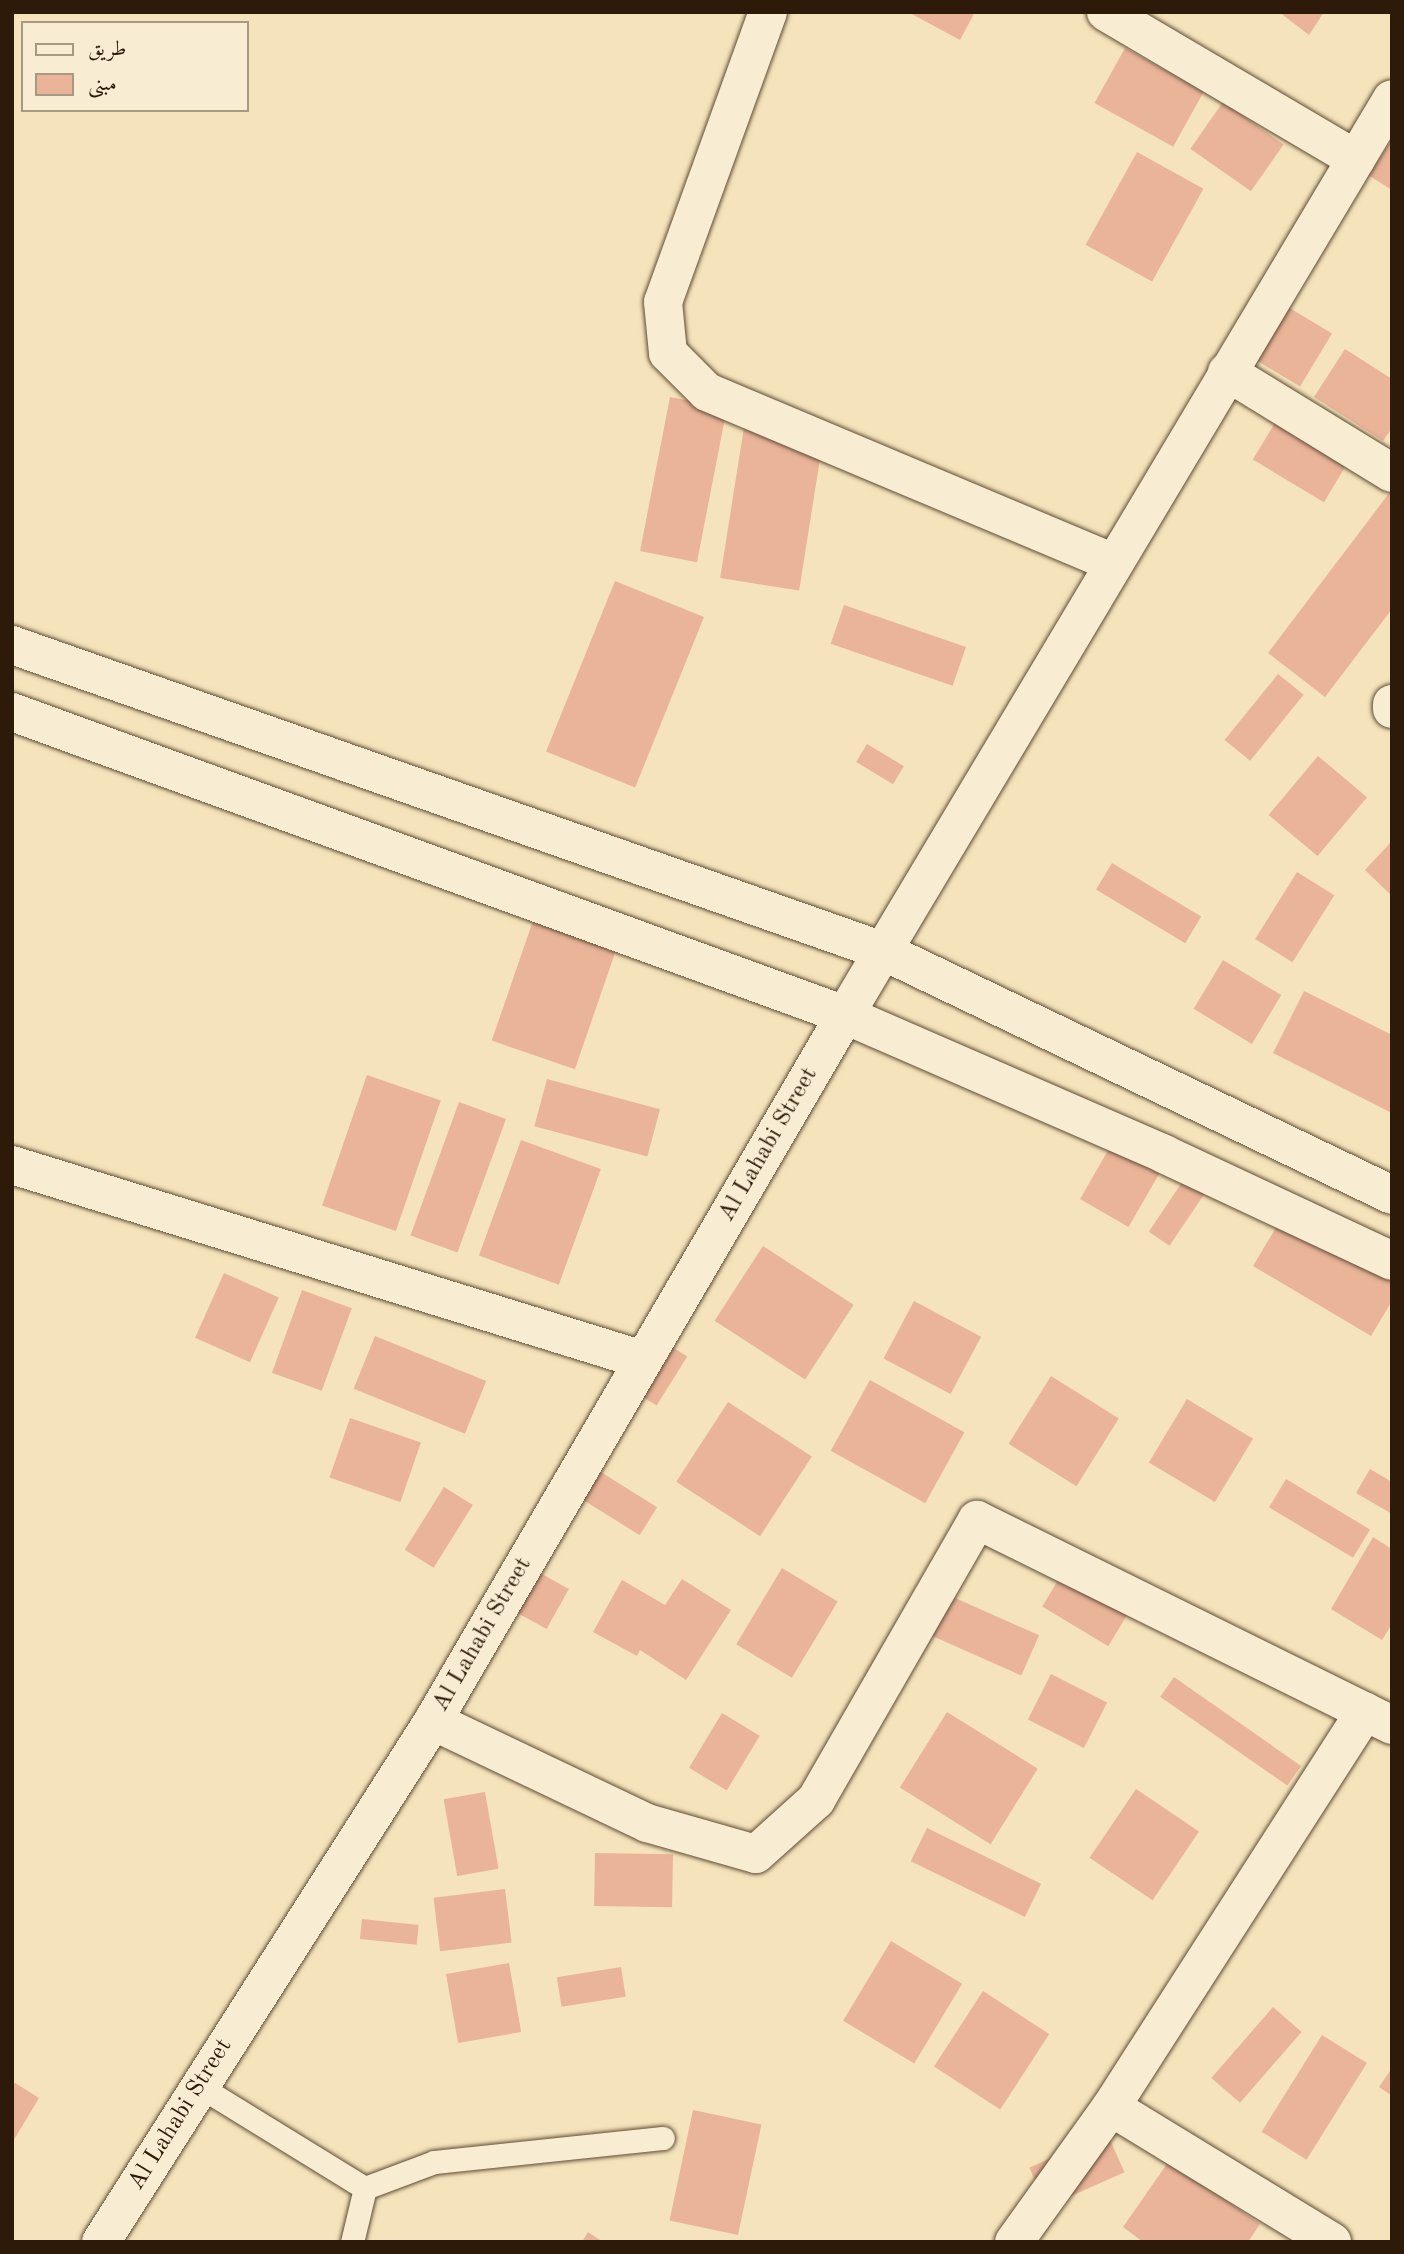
<!DOCTYPE html>
<meta charset="utf-8">
<style>
body{margin:0}
#map{position:relative;width:1404px;height:2254px;overflow:hidden;background:#f5e4bb;font-family:"Old Standard TT",Amiri,serif}
div>[style]{position:absolute}
.building>*{inset:0;background:#eab499;transform-origin:0 0}
.roads{filter:drop-shadow(0 0 2px #5f4c35) drop-shadow(0 0 2px #5f4c35)}
.lane>*{height:23px;margin:-11.5px;padding:0 11.5px;transform-origin:11.5px;border-radius:11.5px;background:#f8edd3}
.street>*{height:38px;margin:-19px;padding:0 19px;transform-origin:19px;border-radius:19px;background:#f8edd3}
.secondary>*{height:38px;margin:-19px;padding:0 19px;transform-origin:19px;border-radius:19px;background:#f8edd3}
span{translate:-50% -50%;white-space:nowrap;text-align:center;line-height:1.15;-webkit-text-stroke:5px #f8edd3;paint-order:stroke}
.street-label{font-size:24px;color:#2d1a08}
.frame{position:absolute;inset:0;border:14px solid #2d1a08;pointer-events:none}
.legend{position:absolute;left:21px;top:21px;width:228px;height:91px;box-sizing:border-box;background:#f8edd3;border:2px solid #a79982;margin:0;padding:9px 12px;list-style:none;font-size:21px;color:#2d1a08}
.legend li{display:flex;align-items:center;gap:14px;height:35px}
.legend b{width:35px;border:2px solid #a79982}
</style>
<div id="map">
<div class="building">
<i style="clip-path:polygon(908px 12px,975px 12px,960px 40px)"></i>
<i style="clip-path:polygon(1279px 12px,1324px 12px,1309px 35px)"></i>
<i style="left:1125px;top:48px;width:90px;height:63px;rotate:29deg"></i>
<i style="left:1223px;top:102px;width:74px;height:57px;rotate:35deg"></i>
<i style="clip-path:polygon(1392px 140px,1392px 190px,1368px 175px)"></i>
<i style="left:1137px;top:152px;width:76px;height:106px;rotate:29deg"></i>
<i style="left:1278px;top:301px;width:63px;height:62px;rotate:31deg"></i>
<i style="clip-path:polygon(1345px 349px,1392px 379px,1392px 428px,1383px 441px,1314px 397px)"></i>
<i style="left:670px;top:397px;width:58px;height:157px;rotate:11deg"></i>
<i style="left:745px;top:421px;width:80px;height:159px;rotate:9deg"></i>
<i style="left:1276px;top:421px;width:83px;height:45px;rotate:31deg"></i>
<i style="clip-path:polygon(1390px 492px,1392px 609px,1325px 697px,1268px 653px)"></i>
<i style="left:615px;top:581px;width:96px;height:184px;rotate:22deg"></i>
<i style="left:844px;top:605px;width:129px;height:41px;rotate:19deg"></i>
<i style="left:1278px;top:674px;width:33px;height:85px;rotate:39deg"></i>
<i style="left:867px;top:744px;width:43px;height:21px;rotate:31deg"></i>
<i style="left:1318px;top:756px;width:64px;height:77px;rotate:40deg"></i>
<i style="clip-path:polygon(1392px 841px,1392px 896px,1365px 870px)"></i>
<i style="left:1112px;top:863px;width:104px;height:31px;rotate:31deg"></i>
<i style="left:1297px;top:872px;width:44px;height:79px;rotate:32deg"></i>
<i style="left:536px;top:912px;width:88px;height:136px;rotate:19deg"></i>
<i style="left:1223px;top:960px;width:68px;height:57px;rotate:31deg"></i>
<i style="clip-path:polygon(1304px 991px,1392px 1035px,1392px 1113px,1273px 1053px)"></i>
<i style="left:367px;top:1075px;width:78px;height:138px;rotate:19deg"></i>
<i style="left:547px;top:1079px;width:117px;height:49px;rotate:15deg"></i>
<i style="left:459px;top:1102px;width:50px;height:142px;rotate:20deg"></i>
<i style="left:521px;top:1140px;width:85px;height:123px;rotate:20deg"></i>
<i style="left:1114px;top:1140px;width:56px;height:68px;rotate:30deg"></i>
<i style="left:1189px;top:1172px;width:25px;height:72px;rotate:34deg"></i>
<i style="clip-path:polygon(1293px 1199px,1392px 1258px,1392px 1301px,1371px 1336px,1253px 1266px)"></i>
<i style="left:763px;top:1246px;width:108px;height:89px;rotate:33deg"></i>
<i style="left:224px;top:1273px;width:60px;height:71px;rotate:24deg"></i>
<i style="left:302px;top:1290px;width:53px;height:88px;rotate:20deg"></i>
<i style="left:914px;top:1301px;width:76px;height:65px;rotate:28deg"></i>
<i style="left:375px;top:1336px;width:120px;height:57px;rotate:22deg"></i>
<i style="left:661px;top:1340px;width:31px;height:58px;rotate:32deg"></i>
<i style="left:1051px;top:1376px;width:80px;height:80px;rotate:32deg"></i>
<i style="left:870px;top:1380px;width:108px;height:81px;rotate:29deg"></i>
<i style="left:1187px;top:1399px;width:77px;height:74px;rotate:31deg"></i>
<i style="left:728px;top:1402px;width:100px;height:95px;rotate:33deg"></i>
<i style="left:350px;top:1418px;width:75px;height:63px;rotate:19deg"></i>
<i style="left:580px;top:1459px;width:91px;height:33px;rotate:32deg"></i>
<i style="clip-path:polygon(1370px 1469px,1392px 1482px,1392px 1514px,1356px 1493px)"></i>
<i style="left:1286px;top:1479px;width:98px;height:33px;rotate:31deg"></i>
<i style="left:444px;top:1487px;width:34px;height:74px;rotate:32deg"></i>
<i style="clip-path:polygon(1373px 1537px,1392px 1549px,1392px 1624px,1382px 1640px,1331px 1609px)"></i>
<i style="left:1069px;top:1562px;width:77px;height:52px;rotate:31deg"></i>
<i style="left:782px;top:1568px;width:65px;height:89px;rotate:31deg"></i>
<i style="left:533px;top:1569px;width:41px;height:46px;rotate:29deg"></i>
<i style="clip-path:polygon(682px 1579px,731px 1610px,686px 1680px,640px 1650px,637px 1656px,593px 1632px,622px 1580px,665px 1605px)"></i>
<i style="left:935px;top:1589px;width:114px;height:44px;rotate:24deg"></i>
<i style="left:1051px;top:1674px;width:63px;height:51px;rotate:27deg"></i>
<i style="left:1174px;top:1677px;width:155px;height:24px;rotate:35deg"></i>
<i style="left:947px;top:1712px;width:107px;height:89px;rotate:32deg"></i>
<i style="left:722px;top:1713px;width:44px;height:64px;rotate:31deg"></i>
<i style="left:1136px;top:1789px;width:76px;height:83px;rotate:34deg"></i>
<i style="left:485px;top:1792px;width:78px;height:42px;rotate:80deg"></i>
<i style="left:927px;top:1828px;width:127px;height:37px;rotate:26deg"></i>
<i style="left:595px;top:1853px;width:78px;height:53px;rotate:1deg"></i>
<i style="left:505px;top:1889px;width:54px;height:72px;rotate:83deg"></i>
<i style="left:362px;top:1919px;width:57px;height:20px;rotate:6deg"></i>
<i style="left:891px;top:1941px;width:83px;height:93px;rotate:31deg"></i>
<i style="left:509px;top:1963px;width:70px;height:64px;rotate:80deg"></i>
<i style="left:621px;top:1967px;width:30px;height:65px;rotate:81deg"></i>
<i style="left:983px;top:1991px;width:79px;height:90px;rotate:33deg"></i>
<i style="left:1273px;top:2007px;width:38px;height:94px;rotate:41deg"></i>
<i style="left:1322px;top:2035px;width:53px;height:114px;rotate:32deg"></i>
<i style="clip-path:polygon(1392px 2068px,1392px 2096px,1379px 2087px)"></i>
<i style="clip-path:polygon(12px 2081px,39px 2098px,12px 2143px)"></i>
<i style="left:693px;top:2110px;width:70px;height:113px;rotate:12deg"></i>
<i style="left:1107px;top:2133px;width:43px;height:85px;rotate:66deg"></i>
<i style="clip-path:polygon(1169px 2161px,1260px 2224px,1248px 2242px,1143px 2242px,1123px 2227px)"></i>
<i style="clip-path:polygon(588px 2232px,603px 2242px,582px 2242px)"></i>
</div>
<div class="roads">
<div class="lane">
<i style="left:199px;top:2086px;width:195px;rotate:31.6deg"></i>
<i style="left:365px;top:2188px;width:56px;rotate:103.5deg"></i>
<i style="left:365px;top:2188px;width:74px;rotate:-20.6deg"></i>
<i style="left:434px;top:2162px;width:230px;rotate:-6deg"></i>
</div>
<div class="street">
<i style="left:768px;top:12px;width:308px;rotate:109.9deg"></i>
<i style="left:663px;top:302px;width:51px;rotate:84.4deg"></i>
<i style="left:668px;top:353px;width:55px;rotate:45deg"></i>
<i style="left:707px;top:392px;width:439px;rotate:22.8deg"></i>
<i style="left:1106px;top:12px;width:290px;rotate:30.5deg"></i>
<i style="left:1227px;top:372px;width:193px;rotate:31.5deg"></i>
<i style="left:1392px;top:704px;width:5px;rotate:90deg"></i>
<i style="left:883px;top:951px;width:992px;rotate:-59.15deg"></i>
<i style="left:12px;top:1165px;width:660px;rotate:17.17deg"></i>
<i style="left:433px;top:1721px;width:237px;rotate:25.5deg"></i>
<i style="left:647px;top:1823px;width:113px;rotate:15.9deg"></i>
<i style="left:756px;top:1854px;width:81px;rotate:-42deg"></i>
<i style="left:816px;top:1800px;width:323px;rotate:-60.1deg"></i>
<i style="left:977px;top:1520px;width:463px;rotate:26.3deg"></i>
<i style="left:1111px;top:2107px;width:259px;rotate:31.4deg"></i>
<i style="left:101px;top:2242px;width:618px;rotate:-57.49deg"></i>
<i style="left:433px;top:1721px;width:817px;rotate:-59.73deg"></i>
<i style="left:1014px;top:2242px;width:166px;rotate:-54.3deg"></i>
<i style="left:1111px;top:2107px;width:470px;rotate:-57.3deg"></i>
</div>
<div class="secondary">
<i style="left:12px;top:645px;width:923px;rotate:19.36deg"></i>
<i style="left:883px;top:951px;width:564px;rotate:25.61deg"></i>
<i style="left:12px;top:712px;width:886px;rotate:19.99deg"></i>
<i style="left:845px;top:1015px;width:348px;rotate:23.5deg"></i>
<i style="left:1164px;top:1154px;width:252px;rotate:25.1deg"></i>
<i style="left:845px;top:1015px;width:74px;rotate:-59.3deg"></i>
</div>
</div>
<div class="street-label">
<span style="left:769px;top:1145px;rotate:-60deg">Al Lahabi Street</span>
<span style="left:483px;top:1635px;rotate:-60deg">Al Lahabi Street</span>
<span style="left:181px;top:2115px;rotate:-58deg">Al Lahabi Street</span>
</div>
<div class="frame"></div>
<ul class="legend">
<li><b style="height:9px;background:#f8edd3"></b>طريق</li>
<li><b style="height:19px;background:#eab499"></b>مبنى</li>
</ul>
</div>
